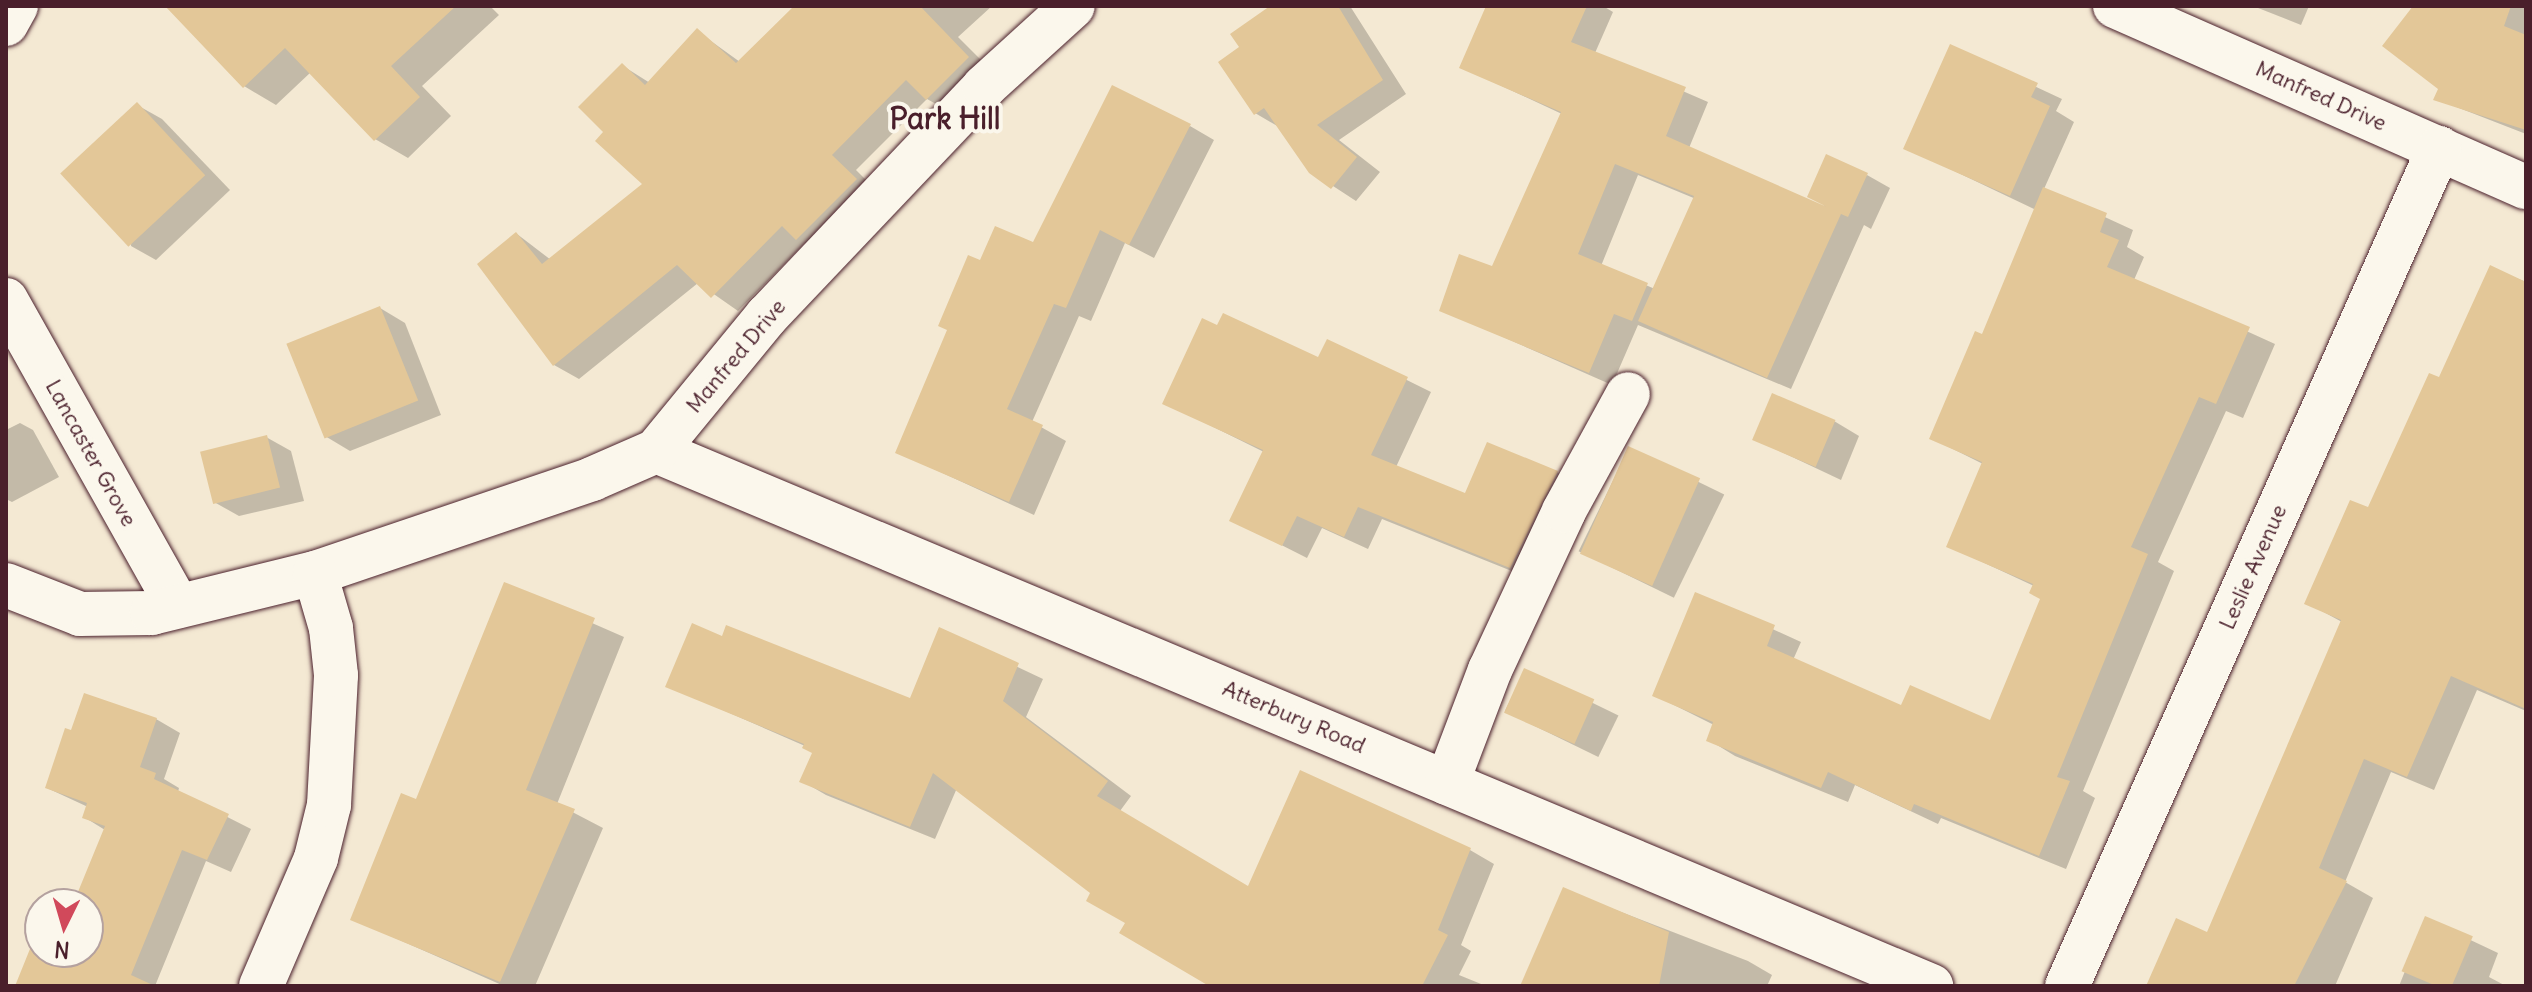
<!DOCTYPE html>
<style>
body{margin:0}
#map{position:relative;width:2532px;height:992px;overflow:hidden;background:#f4e9d3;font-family:Delius,sans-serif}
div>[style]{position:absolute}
.shadow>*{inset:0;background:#0003;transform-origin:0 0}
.building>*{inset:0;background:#e3c798;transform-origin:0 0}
.roads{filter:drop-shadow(0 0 2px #4a1f2b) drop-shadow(0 0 2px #4a1f2b)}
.minor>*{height:44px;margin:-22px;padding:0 22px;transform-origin:22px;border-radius:22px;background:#fbf7ec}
span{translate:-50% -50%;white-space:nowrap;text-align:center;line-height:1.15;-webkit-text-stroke:8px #fbf7ec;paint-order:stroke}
.street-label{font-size:22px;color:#4a1f2b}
.district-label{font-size:30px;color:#4a1f2b;font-weight:700}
.frame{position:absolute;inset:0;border:8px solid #4a1f2b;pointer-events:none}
.north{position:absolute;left:24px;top:888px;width:80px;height:80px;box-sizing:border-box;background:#fbf7ec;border:2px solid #b4a19f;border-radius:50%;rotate:185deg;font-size:22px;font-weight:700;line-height:32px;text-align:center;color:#4a1f2b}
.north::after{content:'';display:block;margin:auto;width:28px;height:36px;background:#d1495b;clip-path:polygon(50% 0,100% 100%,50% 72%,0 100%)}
</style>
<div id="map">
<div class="shadow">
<i style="clip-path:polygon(168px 6px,490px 6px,499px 15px,422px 86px,451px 116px,408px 158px,375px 139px,311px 72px,276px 105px,244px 86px)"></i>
<i style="clip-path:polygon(797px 6px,992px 6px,958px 37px,993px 72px,952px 113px,927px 99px,856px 170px,881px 195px,822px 253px,805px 243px,738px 311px,698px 283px,579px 379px,554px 365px,517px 234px,551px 260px,645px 184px,606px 132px,623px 66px,650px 83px,697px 31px,740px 62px)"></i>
<i style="clip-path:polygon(1274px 6px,1350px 6px,1406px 94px,1339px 140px,1380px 172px,1356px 201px,1310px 171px,1279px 127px,1255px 113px,1242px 48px)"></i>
<i style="clip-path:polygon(evenodd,1488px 6px,1603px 6px,1613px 12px,1595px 53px,1708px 102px,1689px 148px,1822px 207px,1867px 175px,1890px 188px,1871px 229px,1864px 225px,1791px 389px,1638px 325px,1612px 385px,1442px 310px,1493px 269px,1562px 114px,1461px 67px,1488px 6px,1638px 175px,1696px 199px,1655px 289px,1601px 266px,1638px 175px)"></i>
<i style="clip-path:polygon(2253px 6px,2309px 6px,2301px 25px)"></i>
<i style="clip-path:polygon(2415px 6px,2526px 6px,2526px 134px,2436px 99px,2440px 88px)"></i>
<i style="clip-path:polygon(1951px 47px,2062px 99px,2056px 111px,2074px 122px,2044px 189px,2133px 230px,2127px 247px,2144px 257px,2134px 280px,2275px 344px,2243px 418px,2226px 411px,2158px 562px,2174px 571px,2083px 791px,2095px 798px,2066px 869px,1941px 818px,1938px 824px,1855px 785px,1848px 802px,1735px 756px,1709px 740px,1714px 725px,1654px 695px,1696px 594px,1801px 642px,1793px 660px,1902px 708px,1991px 723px,2042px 599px,2034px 586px,1948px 546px,1983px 464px,1931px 438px,1984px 337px,2036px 210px,1906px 148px)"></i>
<i style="clip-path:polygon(137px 105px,162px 119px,230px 190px,156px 260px,131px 246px)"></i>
<i style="clip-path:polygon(1190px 126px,1214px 140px,1154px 258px,1125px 243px,1091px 321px,1079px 316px,1032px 422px,1066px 441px,1034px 515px,897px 452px,981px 263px,1034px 245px)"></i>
<i style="clip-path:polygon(2491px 268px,2526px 282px,2526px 711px,2477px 690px,2434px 790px,2391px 772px,2345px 882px,2373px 898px,2335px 986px,2148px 986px,2208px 934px,2342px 622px,2307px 603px,2369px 510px,2440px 379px)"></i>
<i style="clip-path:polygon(380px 308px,405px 323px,441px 415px,350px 451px,325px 436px)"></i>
<i style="clip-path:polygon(1328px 341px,1431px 392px,1396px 467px,1467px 495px,1557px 472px,1580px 486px,1534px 580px,1382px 519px,1368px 549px,1322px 528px,1307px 558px,1232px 520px,1264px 452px,1165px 403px,1319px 359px)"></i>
<i style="clip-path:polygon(1834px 421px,1859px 436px,1841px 480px,1754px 439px)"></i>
<i style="clip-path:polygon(20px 423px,33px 430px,59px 477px,12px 502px,6px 499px,6px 430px)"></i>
<i style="clip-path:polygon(266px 437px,291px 451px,304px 501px,239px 516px,214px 502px)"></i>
<i style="left:1629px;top:448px;width:106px;height:115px;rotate:26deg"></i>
<i style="clip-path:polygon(505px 585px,624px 637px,557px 804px,603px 828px,535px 986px,504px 986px,352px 919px,417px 802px)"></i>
<i style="clip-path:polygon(940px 630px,1043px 679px,1026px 717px,1131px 796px,1120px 811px,1249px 888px,1470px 850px,1494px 864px,1461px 945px,1471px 951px,1459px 975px,1486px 986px,1212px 986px,957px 788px,935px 839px,826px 795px,802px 781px,814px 753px,805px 746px,668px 686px,723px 639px,911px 700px)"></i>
<i style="left:1525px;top:670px;width:104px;height:46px;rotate:26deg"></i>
<i style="clip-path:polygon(156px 719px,180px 733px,164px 779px,179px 788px,178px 792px,251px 829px,231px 872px,206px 861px,155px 986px,17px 986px,37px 936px,40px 952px,88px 952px,88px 904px,75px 904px,105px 830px,84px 817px,88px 807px,47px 788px,73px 733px)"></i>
<i style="clip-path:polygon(1564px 890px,1748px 961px,1772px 975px,1767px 986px,1523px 986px)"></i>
<i style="clip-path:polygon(2426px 919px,2498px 953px,2489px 977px,2506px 986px,2399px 986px)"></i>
</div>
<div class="building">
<i style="clip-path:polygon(165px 6px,456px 6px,391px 66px,420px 97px,374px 141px,285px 48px,243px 88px)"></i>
<i style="clip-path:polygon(794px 6px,920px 6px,969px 57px,926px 100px,906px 80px,832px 155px,857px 179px,796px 240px,782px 226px,711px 298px,677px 265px,553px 366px,477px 264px,516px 232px,542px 264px,642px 184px,595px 141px,603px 132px,578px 107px,622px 63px,645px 85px,697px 28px,736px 63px)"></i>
<i style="clip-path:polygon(1270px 6px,1338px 6px,1383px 80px,1317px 125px,1357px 157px,1331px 189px,1309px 173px,1264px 108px,1254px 115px,1218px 62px,1239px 47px,1230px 34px)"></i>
<i style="clip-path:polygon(1486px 6px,1587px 6px,1571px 42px,1686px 87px,1666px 136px,1827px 207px,1807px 197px,1826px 154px,1868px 173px,1848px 217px,1841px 214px,1767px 378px,1638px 321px,1694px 196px,1615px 164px,1578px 254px,1648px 283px,1632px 321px,1614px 314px,1589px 373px,1439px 311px,1459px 254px,1492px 266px,1561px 112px,1459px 68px)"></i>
<i style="clip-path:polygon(2413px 6px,2511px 6px,2504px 26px,2526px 35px,2526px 130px,2433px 100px,2438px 89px,2382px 46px)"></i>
<i style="clip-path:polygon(1950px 44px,2038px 83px,2031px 97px,2050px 106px,2010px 196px,1903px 149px)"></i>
<i style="clip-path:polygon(1112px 85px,1191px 124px,1129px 245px,1100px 230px,1066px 308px,1054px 304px,1007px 409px,1043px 425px,1009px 502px,895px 453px,947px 330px,938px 326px,968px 255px,980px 260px,995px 226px,1033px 242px)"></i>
<i style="left:137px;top:102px;width:100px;height:105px;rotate:47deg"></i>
<i style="clip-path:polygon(2043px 187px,2107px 213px,2100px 232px,2119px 240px,2107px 267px,2250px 327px,2216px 404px,2199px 397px,2131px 547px,2148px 554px,2057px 777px,2070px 781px,2039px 856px,1914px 804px,1911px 811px,1828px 772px,1821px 788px,1706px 741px,1713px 722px,1652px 696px,1695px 592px,1775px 625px,1767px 646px,1901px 705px,1910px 685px,1990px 720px,2040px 599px,2029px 593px,2033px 584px,1946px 547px,1982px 462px,1929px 439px,1975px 331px,1982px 334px)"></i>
<i style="clip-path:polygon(2490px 265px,2526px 282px,2526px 709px,2451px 676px,2407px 777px,2364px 759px,2319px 868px,2347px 881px,2294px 986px,2146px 986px,2176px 918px,2207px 932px,2341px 620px,2304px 604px,2350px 500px,2368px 507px,2429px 373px,2439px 377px)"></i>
<i style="left:380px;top:306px;width:102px;height:101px;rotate:68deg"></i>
<i style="clip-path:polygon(1223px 313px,1318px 357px,1327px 339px,1408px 377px,1371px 455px,1465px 493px,1487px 442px,1558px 471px,1510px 568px,1358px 507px,1344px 537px,1297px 516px,1282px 546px,1229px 521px,1263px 450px,1162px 404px,1202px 318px,1217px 325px)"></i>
<i style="left:1772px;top:393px;width:69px;height:51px;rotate:23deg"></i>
<i style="left:267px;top:435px;width:54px;height:69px;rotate:76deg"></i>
<i style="left:1628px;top:446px;width:79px;height:118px;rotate:24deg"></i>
<i style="clip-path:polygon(504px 582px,595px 618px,526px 790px,575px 809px,500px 982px,350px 920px,401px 793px,416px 799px)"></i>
<i style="clip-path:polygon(692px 623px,722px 636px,726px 625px,910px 698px,939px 627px,1019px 663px,1003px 701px,1108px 781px,1097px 796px,1248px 886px,1300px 770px,1471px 848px,1438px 930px,1448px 935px,1422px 986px,1209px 986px,1119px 933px,1125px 923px,1086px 901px,1090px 893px,933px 773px,910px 827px,799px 782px,812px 753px,802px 748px,804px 744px,665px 687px)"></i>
<i style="left:1524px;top:668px;width:77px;height:49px;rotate:24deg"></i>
<i style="clip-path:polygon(84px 693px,157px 718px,140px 767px,156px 773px,154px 779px,229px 814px,207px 860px,182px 850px,131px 975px,155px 986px,15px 986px,36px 934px,40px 952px,88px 952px,88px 904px,73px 904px,105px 826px,82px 818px,87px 803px,45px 788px,65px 728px,71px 730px)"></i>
<i style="clip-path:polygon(1563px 887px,1669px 932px,1659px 986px,1520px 986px)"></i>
<i style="left:2425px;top:916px;width:52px;height:60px;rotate:23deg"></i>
</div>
<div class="roads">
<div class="minor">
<i style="left:2115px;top:6px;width:449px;rotate:23.8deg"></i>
<i style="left:6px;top:24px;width:21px;rotate:-61deg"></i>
<i style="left:6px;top:300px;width:351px;rotate:60.7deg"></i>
<i style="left:656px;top:451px;width:1383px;rotate:22.76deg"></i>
<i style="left:6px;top:585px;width:79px;rotate:21.4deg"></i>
<i style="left:80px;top:614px;width:72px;rotate:-0.8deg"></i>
<i style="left:152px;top:613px;width:168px;rotate:-13.8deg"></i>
<i style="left:315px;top:573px;width:293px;rotate:-18.7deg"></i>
<i style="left:592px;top:479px;width:70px;rotate:-23.6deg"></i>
<i style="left:656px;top:451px;width:175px;rotate:-50.6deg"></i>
<i style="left:767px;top:316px;width:315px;rotate:-46.5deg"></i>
<i style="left:984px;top:87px;width:120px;rotate:-42.3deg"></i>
<i style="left:1447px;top:783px;width:121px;rotate:-69.2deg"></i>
<i style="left:1490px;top:670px;width:175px;rotate:-65deg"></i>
<i style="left:1564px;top:511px;width:133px;rotate:-61.3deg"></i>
<i style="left:261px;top:986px;width:139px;rotate:-66.7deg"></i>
<i style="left:316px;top:858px;width:55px;rotate:-76.2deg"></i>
<i style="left:329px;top:805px;width:130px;rotate:-86.9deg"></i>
<i style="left:336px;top:675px;width:47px;rotate:-96.1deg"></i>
<i style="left:331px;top:628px;width:57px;rotate:-106.2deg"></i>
<i style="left:2067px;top:986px;width:917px;rotate:-66.06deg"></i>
</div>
</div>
<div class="street-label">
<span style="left:2321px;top:96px;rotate:24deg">Manfred Drive</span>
<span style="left:736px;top:356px;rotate:-50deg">Manfred Drive</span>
<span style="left:91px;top:453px;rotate:61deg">Lancaster Grove</span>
<span style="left:2253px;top:567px;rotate:-66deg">Leslie Avenue</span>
<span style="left:1294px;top:717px;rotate:23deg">Atterbury Road</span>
</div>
<div class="district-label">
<span style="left:945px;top:118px">Park Hill</span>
</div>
<div class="frame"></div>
<div class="north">N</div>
</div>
